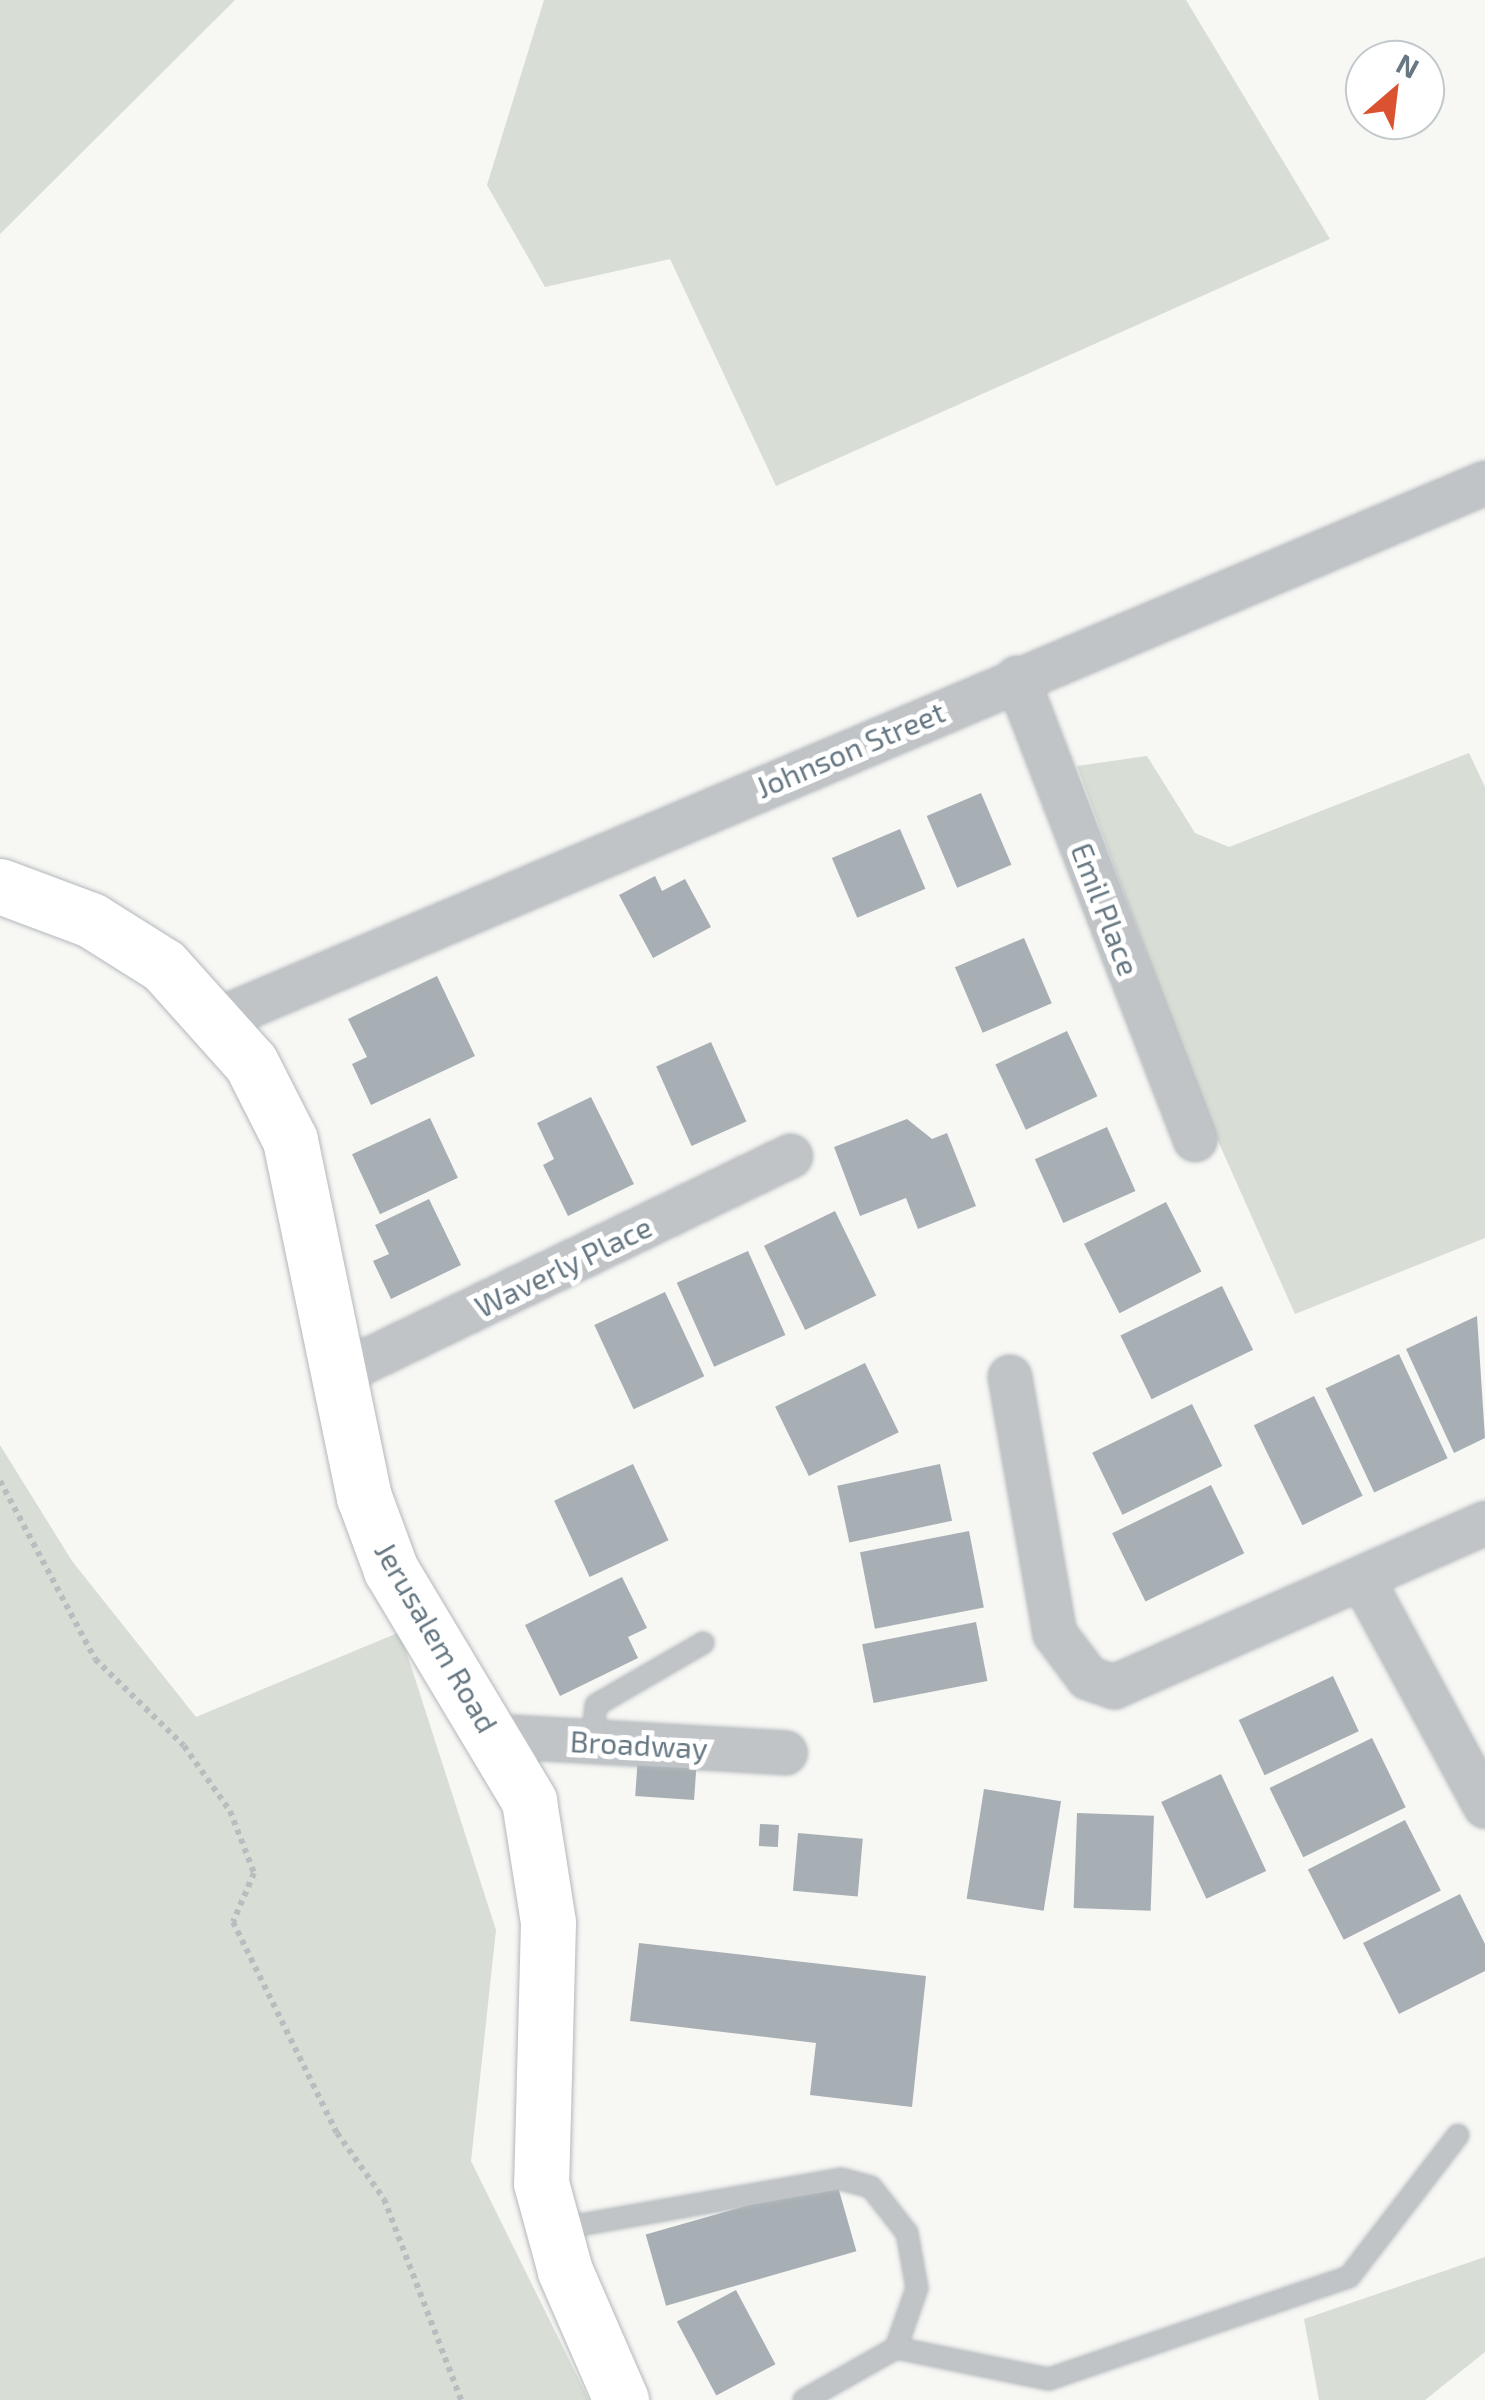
<!DOCTYPE html>
<style>
body{margin:0}
#map{position:relative;width:1485px;height:2400px;overflow:hidden;background:#f7f7f4;font-family:"Exo 2",sans-serif}
div>[style]{position:absolute}
.green>*{inset:0;background:#d8ddd5}
.building>*{inset:0;background:#a7afb4;transform-origin:0 0}
.path>*{height:6px;margin-top:-3px;transform-origin:0;background:repeating-linear-gradient(90deg,#babdbf 0 5px,transparent 0 10px)}
.roads{filter:drop-shadow(0 0 2px #b2b8bc) drop-shadow(0 0 2px #b2b8bc)}
.lane>*{height:20px;margin:-10px;padding:0 10px;transform-origin:10px;border-radius:10px;background:#c0c4c7}
.street>*{height:42px;margin:-21px;padding:0 21px;transform-origin:21px;border-radius:21px;background:#c0c4c7}
.secondary>*{height:55px;margin:-27.5px;padding:0 27.5px;transform-origin:27.5px;border-radius:27.5px;background:#fff}
span{translate:-50% -50%;white-space:nowrap;text-align:center;line-height:1.15;-webkit-text-stroke:10px #fff;paint-order:stroke}
.street-label{font-size:30px;color:#677883}
.north{position:absolute;left:1345px;top:40px;width:100px;height:100px;box-sizing:border-box;background:#fff;border:2px solid #c2c9cd;border-radius:50%;rotate:28deg;font-size:28px;font-weight:700;line-height:40px;text-align:center;color:#677883}
.north::after{content:'';display:block;margin:auto;width:35px;height:45px;background:#db5230;clip-path:polygon(50% 0,100% 100%,50% 72%,0 100%)}
</style>
<div id="map">
<div class="green">
<i style="clip-path:polygon(0 0,235px 0,0 234px)"></i>
<i style="clip-path:polygon(544px 0,1186px 0,1330px 239px,776px 486px,670px 259px,545px 287px,487px 185px)"></i>
<i style="clip-path:polygon(1469px 753px,1485px 787px,1485px 1238px,1295px 1314px,1206px 1114px,1077px 766px,1147px 756px,1195px 833px,1229px 847px)"></i>
<i style="clip-path:polygon(0 1445px,72px 1561px,196px 1717px,400px 1632px,496px 1930px,471px 2161px,589px 2400px,0 2400px)"></i>
<i style="clip-path:polygon(1485px 2257px,1485px 2352px,1425px 2400px,1319px 2400px,1304px 2319px)"></i>
</div>
<div class="building">
<i style="left:981px;top:793px;width:78px;height:59px;rotate:67deg"></i>
<i style="left:900px;top:829px;width:65px;height:74px;rotate:67deg"></i>
<i style="clip-path:polygon(655px 876px,662px 891px,685px 879px,711px 927px,653px 958px,619px 895px)"></i>
<i style="left:1024px;top:938px;width:71px;height:75px;rotate:67deg"></i>
<i style="clip-path:polygon(437px 976px,475px 1056px,371px 1105px,352px 1064px,367px 1057px,348px 1019px)"></i>
<i style="left:1067px;top:1031px;width:72px;height:79px;rotate:65deg"></i>
<i style="left:711px;top:1042px;width:87px;height:60px;rotate:66deg"></i>
<i style="clip-path:polygon(591px 1097px,634px 1184px,568px 1216px,543px 1165px,554px 1159px,537px 1123px)"></i>
<i style="left:430px;top:1118px;width:66px;height:86px;rotate:65deg"></i>
<i style="clip-path:polygon(907px 1119px,932px 1139px,947px 1133px,976px 1206px,918px 1229px,906px 1198px,860px 1216px,834px 1147px)"></i>
<i style="left:1107px;top:1127px;width:70px;height:79px;rotate:66deg"></i>
<i style="clip-path:polygon(429px 1199px,461px 1265px,391px 1299px,373px 1261px,389px 1254px,375px 1225px)"></i>
<i style="left:1166px;top:1202px;width:78px;height:92px;rotate:63deg"></i>
<i style="left:835px;top:1211px;width:94px;height:79px;rotate:64deg"></i>
<i style="left:748px;top:1251px;width:92px;height:78px;rotate:66deg"></i>
<i style="left:1222px;top:1286px;width:71px;height:113px;rotate:64deg"></i>
<i style="left:665px;top:1292px;width:93px;height:78px;rotate:65deg"></i>
<i style="clip-path:polygon(1477px 1316px,1485px 1438px,1454px 1453px,1406px 1349px)"></i>
<i style="left:1399px;top:1354px;width:115px;height:81px;rotate:65deg"></i>
<i style="left:865px;top:1363px;width:77px;height:100px;rotate:64deg"></i>
<i style="left:1314px;top:1396px;width:111px;height:67px;rotate:64deg"></i>
<i style="left:1192px;top:1404px;width:69px;height:111px;rotate:64deg"></i>
<i style="left:633px;top:1464px;width:84px;height:87px;rotate:65deg"></i>
<i style="left:940px;top:1464px;width:58px;height:105px;rotate:78deg"></i>
<i style="left:1211px;top:1485px;width:76px;height:110px;rotate:64deg"></i>
<i style="left:969px;top:1531px;width:78px;height:111px;rotate:79deg"></i>
<i style="clip-path:polygon(622px 1577px,647px 1628px,628px 1637px,638px 1658px,560px 1696px,525px 1625px)"></i>
<i style="left:976px;top:1622px;width:60px;height:116px;rotate:79deg"></i>
<i style="left:1333px;top:1676px;width:61px;height:104px;rotate:65deg"></i>
<i style="left:1372px;top:1738px;width:77px;height:114px;rotate:64deg"></i>
<i style="left:638px;top:1756px;width:59px;height:40px;rotate:4deg"></i>
<i style="left:1221px;top:1774px;width:107px;height:66px;rotate:65deg"></i>
<i style="left:984px;top:1789px;width:78px;height:111px;rotate:9deg"></i>
<i style="left:1077px;top:1813px;width:77px;height:95px;rotate:2deg"></i>
<i style="left:1405px;top:1820px;width:79px;height:109px;rotate:63deg"></i>
<i style="left:760px;top:1824px;width:19px;height:22px;rotate:3deg"></i>
<i style="left:798px;top:1833px;width:65px;height:58px;rotate:5deg"></i>
<i style="clip-path:polygon(1460px 1894px,1485px 1944px,1485px 1971px,1399px 2014px,1363px 1943px)"></i>
<i style="clip-path:polygon(639px 1943px,926px 1976px,912px 2107px,810px 2095px,816px 2043px,630px 2021px)"></i>
<i style="left:836px;top:2180px;width:74px;height:198px;rotate:74deg"></i>
<i style="left:736px;top:2290px;width:84px;height:67px;rotate:62deg"></i>
</div>
<div class="path">
<i style="left:0;top:1481px;width:202px;rotate:61.9deg"></i>
<i style="left:95px;top:1659px;width:124px;rotate:44.3deg"></i>
<i style="left:184px;top:1746px;width:80px;rotate:54.7deg"></i>
<i style="left:230px;top:1811px;width:66px;rotate:68.8deg"></i>
<i style="left:254px;top:1873px;width:53px;rotate:113.2deg"></i>
<i style="left:233px;top:1922px;width:235px;rotate:63.8deg"></i>
<i style="left:337px;top:2133px;width:81px;rotate:54.5deg"></i>
<i style="left:384px;top:2199px;width:215px;rotate:69deg"></i>
</div>
<div class="roads">
<div class="lane">
<i style="left:592px;top:1742px;width:37px;rotate:-84deg"></i>
<i style="left:596px;top:1705px;width:124px;rotate:-30.1deg"></i>
<i style="left:557px;top:2229px;width:288px;rotate:-10deg"></i>
<i style="left:841px;top:2179px;width:31px;rotate:15deg"></i>
<i style="left:871px;top:2187px;width:58px;rotate:52deg"></i>
<i style="left:907px;top:2233px;width:56px;rotate:79.7deg"></i>
<i style="left:917px;top:2288px;width:64px;rotate:109.3deg"></i>
<i style="left:896px;top:2348px;width:106px;rotate:150.5deg"></i>
<i style="left:896px;top:2348px;width:156px;rotate:11.5deg"></i>
<i style="left:1049px;top:2379px;width:317px;rotate:-18.8deg"></i>
<i style="left:1349px;top:2277px;width:179px;rotate:-52.5deg"></i>
</div>
<div class="street">
<i style="left:1017px;top:678px;width:495px;rotate:68.9deg"></i>
<i style="left:217px;top:1020px;width:1377px;rotate:-22.95deg"></i>
<i style="left:335px;top:1376px;width:506px;rotate:-25.76deg"></i>
<i style="left:1010px;top:1377px;width:261px;rotate:80.1deg"></i>
<i style="left:1055px;top:1634px;width:55px;rotate:53.1deg"></i>
<i style="left:1088px;top:1678px;width:28px;rotate:19deg"></i>
<i style="left:1114px;top:1687px;width:406px;rotate:-23.8deg"></i>
<i style="left:1364px;top:1582px;width:255px;rotate:61.6deg"></i>
<i style="left:493px;top:1736px;width:293px;rotate:3.3deg"></i>
</div>
<div class="secondary">
<i style="left:0;top:886px;width:97px;rotate:20.5deg"></i>
<i style="left:91px;top:920px;width:86px;rotate:32.2deg"></i>
<i style="left:164px;top:966px;width:130px;rotate:48.1deg"></i>
<i style="left:251px;top:1063px;width:86px;rotate:63.1deg"></i>
<i style="left:290px;top:1140px;width:365px;rotate:78.3deg"></i>
<i style="left:364px;top:1497px;width:78px;rotate:69.7deg"></i>
<i style="left:391px;top:1570px;width:269px;rotate:59.1deg"></i>
<i style="left:529px;top:1801px;width:122px;rotate:81.1deg"></i>
<i style="left:548px;top:1922px;width:261px;rotate:91.5deg"></i>
<i style="left:541px;top:2183px;width:91px;rotate:74.7deg"></i>
<i style="left:565px;top:2271px;width:141px;rotate:66.5deg"></i>
</div>
</div>
<div class="street-label">
<span style="left:850px;top:749px;rotate:-23deg">Johnson Street</span>
<span style="left:1106px;top:909px;rotate:69deg">Emil Place</span>
<span style="left:563px;top:1266px;rotate:-26deg">Waverly Place</span>
<span style="left:437px;top:1637px;rotate:60deg">Jerusalem Road</span>
<span style="left:639px;top:1744px;rotate:3deg">Broadway</span>
</div>
<div class="north">N</div>
</div>
